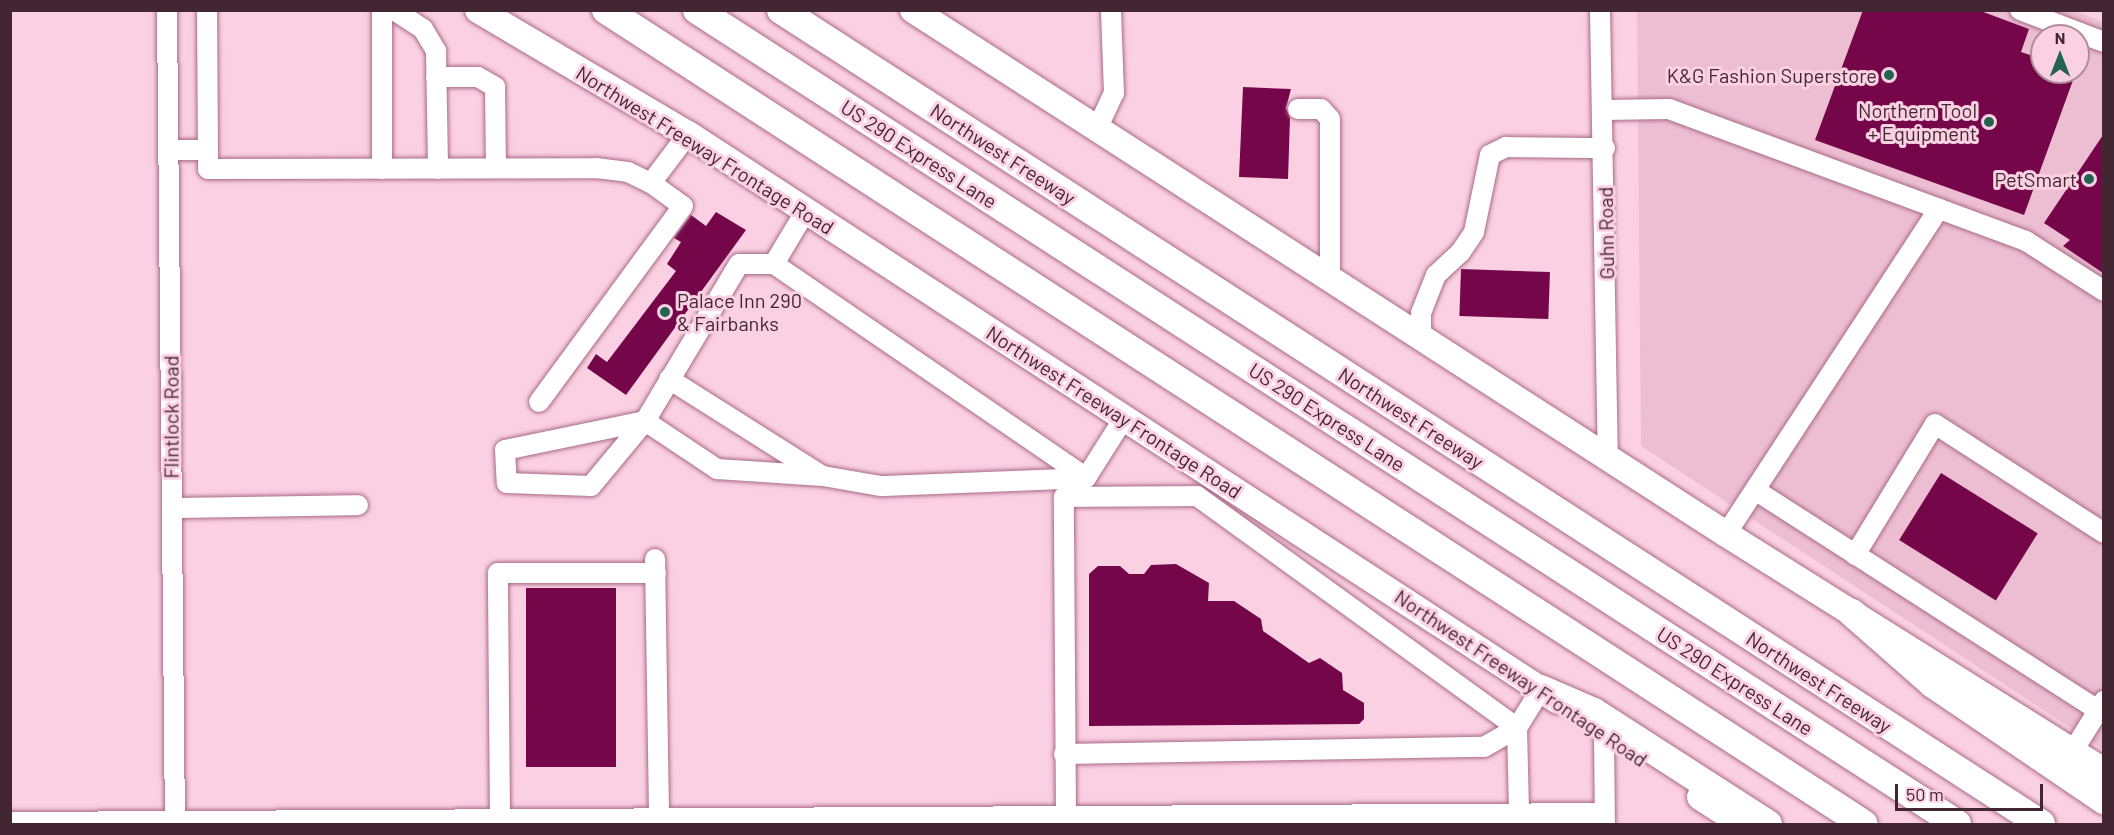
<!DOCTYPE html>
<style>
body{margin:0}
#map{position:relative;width:2114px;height:835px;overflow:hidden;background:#fbd0e2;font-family:Barlow,sans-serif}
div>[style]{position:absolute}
.built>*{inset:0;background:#edbed2}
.building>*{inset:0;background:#75064a;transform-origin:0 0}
.roads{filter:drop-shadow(0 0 2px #aa6a87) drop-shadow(0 0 2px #aa6a87)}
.minor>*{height:20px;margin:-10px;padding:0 10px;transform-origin:10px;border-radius:10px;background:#fff}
.major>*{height:26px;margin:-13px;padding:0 13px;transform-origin:13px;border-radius:13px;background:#fff}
.highway>*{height:28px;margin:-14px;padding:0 14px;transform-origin:14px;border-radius:14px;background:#fff}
.dots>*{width:16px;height:16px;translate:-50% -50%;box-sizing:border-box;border:3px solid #fbd0e2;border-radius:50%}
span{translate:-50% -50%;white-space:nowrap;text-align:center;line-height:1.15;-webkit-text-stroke:6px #fbd0e2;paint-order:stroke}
.poi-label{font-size:20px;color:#422733}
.right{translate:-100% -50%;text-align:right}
.left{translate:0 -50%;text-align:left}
.street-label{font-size:20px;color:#422733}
.frame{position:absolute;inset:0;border:12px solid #422733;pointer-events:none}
.north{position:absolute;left:2030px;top:24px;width:60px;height:60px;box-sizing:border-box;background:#fbd0e2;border:2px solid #b18c9c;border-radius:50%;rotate:0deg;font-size:16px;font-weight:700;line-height:24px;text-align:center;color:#422733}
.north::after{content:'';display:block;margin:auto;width:21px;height:27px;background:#226351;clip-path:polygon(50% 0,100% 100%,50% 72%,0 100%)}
.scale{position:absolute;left:1895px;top:784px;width:148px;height:27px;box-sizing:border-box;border:3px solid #422733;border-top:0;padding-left:8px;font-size:18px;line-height:21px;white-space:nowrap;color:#422733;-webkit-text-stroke:4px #fbd0e2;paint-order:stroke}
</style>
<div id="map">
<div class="built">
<i style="clip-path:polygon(evenodd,2072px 10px,2103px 22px,2103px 749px,1641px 446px,1637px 11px,2072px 10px,2042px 36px,2078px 36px,2078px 72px,2042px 72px,2042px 36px)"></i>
</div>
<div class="building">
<i style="clip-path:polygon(1863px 10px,1978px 10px,2029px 29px,2021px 52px,2042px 59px,2042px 72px,2076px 72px,2024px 215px,1815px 140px)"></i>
<i style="clip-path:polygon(1243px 87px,1291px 89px,1286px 108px,1290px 118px,1288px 179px,1239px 177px)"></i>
<i style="clip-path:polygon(2103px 135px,2103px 273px,2063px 246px,2070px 240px,2044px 223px)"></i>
<i style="clip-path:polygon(716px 212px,746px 230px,626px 395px,587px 368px,596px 354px,607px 362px,676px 271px,667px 264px,681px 242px,674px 238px,691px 215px,706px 226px)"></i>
<i style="left:1461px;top:269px;width:89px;height:47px;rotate:2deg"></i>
<i style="left:1941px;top:473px;width:114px;height:79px;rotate:32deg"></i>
<i style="clip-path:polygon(1176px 564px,1209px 583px,1208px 601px,1234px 601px,1261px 619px,1263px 631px,1309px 663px,1320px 658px,1342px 673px,1343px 690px,1364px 703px,1364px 719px,1359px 724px,1089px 726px,1089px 574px,1098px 566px,1120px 566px,1129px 574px,1144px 574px,1151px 565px)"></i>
<i style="left:526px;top:588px;width:90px;height:179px"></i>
</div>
<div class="roads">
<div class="minor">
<i style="left:167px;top:10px;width:814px;rotate:89.44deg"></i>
<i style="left:207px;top:10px;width:159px;rotate:89.6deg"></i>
<i style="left:208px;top:169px;width:388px;rotate:-0.1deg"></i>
<i style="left:596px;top:168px;width:32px;rotate:7deg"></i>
<i style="left:628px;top:172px;width:25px;rotate:26deg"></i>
<i style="left:651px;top:183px;width:39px;rotate:36deg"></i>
<i style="left:683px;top:206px;width:243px;rotate:126.3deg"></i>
<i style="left:382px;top:10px;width:159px;rotate:90deg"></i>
<i style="left:394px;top:10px;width:35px;rotate:33deg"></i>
<i style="left:423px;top:29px;width:26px;rotate:59deg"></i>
<i style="left:436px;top:51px;width:118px;rotate:89deg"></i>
<i style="left:1600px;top:10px;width:446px;rotate:89deg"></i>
<i style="left:2020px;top:10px;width:90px;rotate:20.9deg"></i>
<i style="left:436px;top:77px;width:42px"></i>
<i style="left:478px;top:77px;width:20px;rotate:30deg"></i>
<i style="left:495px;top:87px;width:81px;rotate:89.3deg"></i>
<i style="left:1298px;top:109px;width:23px"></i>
<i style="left:1321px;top:109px;width:13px;rotate:48deg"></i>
<i style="left:1330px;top:119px;width:159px;rotate:90deg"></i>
<i style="left:1604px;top:110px;width:65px;rotate:-0.9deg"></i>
<i style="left:1669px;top:109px;width:381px;rotate:20.3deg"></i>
<i style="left:2026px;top:241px;width:93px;rotate:32.7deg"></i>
<i style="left:1097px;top:129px;width:40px;rotate:-65deg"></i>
<i style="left:1114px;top:93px;width:83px;rotate:-92.1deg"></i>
<i style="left:169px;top:150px;width:39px"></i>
<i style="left:651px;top:183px;width:61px;rotate:-52.9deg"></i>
<i style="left:805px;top:212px;width:61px;rotate:120.8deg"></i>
<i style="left:774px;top:264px;width:378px;rotate:34.4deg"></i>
<i style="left:1086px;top:478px;width:71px;rotate:-57.7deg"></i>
<i style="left:774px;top:264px;width:35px;rotate:180deg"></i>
<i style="left:739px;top:264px;width:183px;rotate:120.9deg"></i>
<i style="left:645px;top:421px;width:143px;rotate:168.3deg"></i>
<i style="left:505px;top:450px;width:33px;rotate:87deg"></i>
<i style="left:507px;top:483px;width:84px;rotate:2deg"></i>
<i style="left:591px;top:486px;width:85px;rotate:-50.3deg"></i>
<i style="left:645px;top:421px;width:87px;rotate:33.7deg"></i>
<i style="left:717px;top:469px;width:106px;rotate:3.8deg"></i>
<i style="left:823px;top:476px;width:59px;rotate:9.8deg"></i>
<i style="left:881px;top:486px;width:205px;rotate:-2.2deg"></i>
<i style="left:1421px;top:337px;width:24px;rotate:-90deg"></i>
<i style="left:1421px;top:313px;width:41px;rotate:-68.5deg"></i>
<i style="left:1436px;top:275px;width:33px;rotate:-43deg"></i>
<i style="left:1460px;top:253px;width:25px;rotate:-56deg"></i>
<i style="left:1474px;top:232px;width:79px;rotate:-78.3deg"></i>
<i style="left:1490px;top:155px;width:18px;rotate:-27deg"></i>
<i style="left:1506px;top:147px;width:99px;rotate:0.6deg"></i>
<i style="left:669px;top:379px;width:180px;rotate:32.3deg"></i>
<i style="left:1755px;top:490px;width:415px;rotate:32.7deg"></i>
<i style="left:172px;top:508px;width:186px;rotate:-0.9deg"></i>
<i style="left:1726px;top:534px;width:389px;rotate:-56.8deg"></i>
<i style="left:1855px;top:555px;width:153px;rotate:-58.6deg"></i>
<i style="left:1935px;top:424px;width:201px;rotate:32.8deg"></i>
<i style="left:655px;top:559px;width:259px;rotate:89.1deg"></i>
<i style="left:1604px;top:734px;width:90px;rotate:89.4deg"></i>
<i style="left:2073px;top:751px;width:59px;rotate:-58.2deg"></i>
<i style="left:1064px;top:754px;width:420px;rotate:-1deg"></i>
<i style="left:1484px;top:747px;width:38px;rotate:-30deg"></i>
<i style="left:1517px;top:728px;width:46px;rotate:-58.4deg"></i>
<i style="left:1066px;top:815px;width:318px;rotate:-90.4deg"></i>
<i style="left:1064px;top:497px;width:133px;rotate:-0.4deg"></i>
<i style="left:1197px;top:496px;width:395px;rotate:35.9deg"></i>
<i style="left:1517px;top:728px;width:84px;rotate:88.6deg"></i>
<i style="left:500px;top:818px;width:245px;rotate:-90.5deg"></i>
<i style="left:498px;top:573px;width:158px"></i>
<i style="left:10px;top:822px;width:1594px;rotate:-0.32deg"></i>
</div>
<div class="major">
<i style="left:478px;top:10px;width:244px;rotate:30.6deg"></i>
<i style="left:688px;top:134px;width:1038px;rotate:33.09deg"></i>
<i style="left:913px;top:10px;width:967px;rotate:32.8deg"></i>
<i style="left:1726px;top:534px;width:446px;rotate:32.1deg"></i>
<i style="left:1700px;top:797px;width:50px;rotate:32.7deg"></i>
</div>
<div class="highway">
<i style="left:606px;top:10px;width:1498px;rotate:32.91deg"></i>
<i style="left:697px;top:10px;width:1500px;rotate:32.86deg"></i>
<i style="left:781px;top:10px;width:1500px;rotate:32.86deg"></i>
<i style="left:1852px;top:613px;width:108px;rotate:41.2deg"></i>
<i style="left:1933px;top:684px;width:207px;rotate:34.2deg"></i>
<i style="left:1541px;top:689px;width:58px;rotate:23.5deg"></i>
<i style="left:1594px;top:712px;width:207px;rotate:32.8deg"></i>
</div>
</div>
<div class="dots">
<i style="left:1889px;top:75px;background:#226351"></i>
<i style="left:1989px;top:122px;background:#226351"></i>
<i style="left:2089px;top:179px;background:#226351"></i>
<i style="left:665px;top:312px;background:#226351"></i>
</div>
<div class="poi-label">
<span class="right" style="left:1877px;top:75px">K&amp;G Fashion Superstore</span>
<span class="right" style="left:1977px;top:122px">Northern Tool<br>+ Equipment</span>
<span class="right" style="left:2077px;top:179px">PetSmart</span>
<span class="left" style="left:677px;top:312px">Palace Inn 290<br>&amp; Fairbanks</span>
</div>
<div class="street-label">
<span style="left:705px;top:150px;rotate:32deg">Northwest Freeway Frontage Road</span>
<span style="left:919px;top:154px;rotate:33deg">US 290 Express Lane</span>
<span style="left:1003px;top:154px;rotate:33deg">Northwest Freeway</span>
<span style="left:1606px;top:233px;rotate:-91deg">Guhn Road</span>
<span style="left:1114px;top:412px;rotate:33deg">Northwest Freeway Frontage Road</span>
<span style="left:171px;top:417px;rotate:-90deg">Flintlock Road</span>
<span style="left:1327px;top:417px;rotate:33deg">US 290 Express Lane</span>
<span style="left:1411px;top:418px;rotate:33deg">Northwest Freeway</span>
<span style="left:1521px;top:678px;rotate:34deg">Northwest Freeway Frontage Road</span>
<span style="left:1735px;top:681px;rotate:33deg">US 290 Express Lane</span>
<span style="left:1819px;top:682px;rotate:33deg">Northwest Freeway</span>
</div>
<div class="frame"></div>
<div class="north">N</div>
<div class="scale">50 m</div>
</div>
